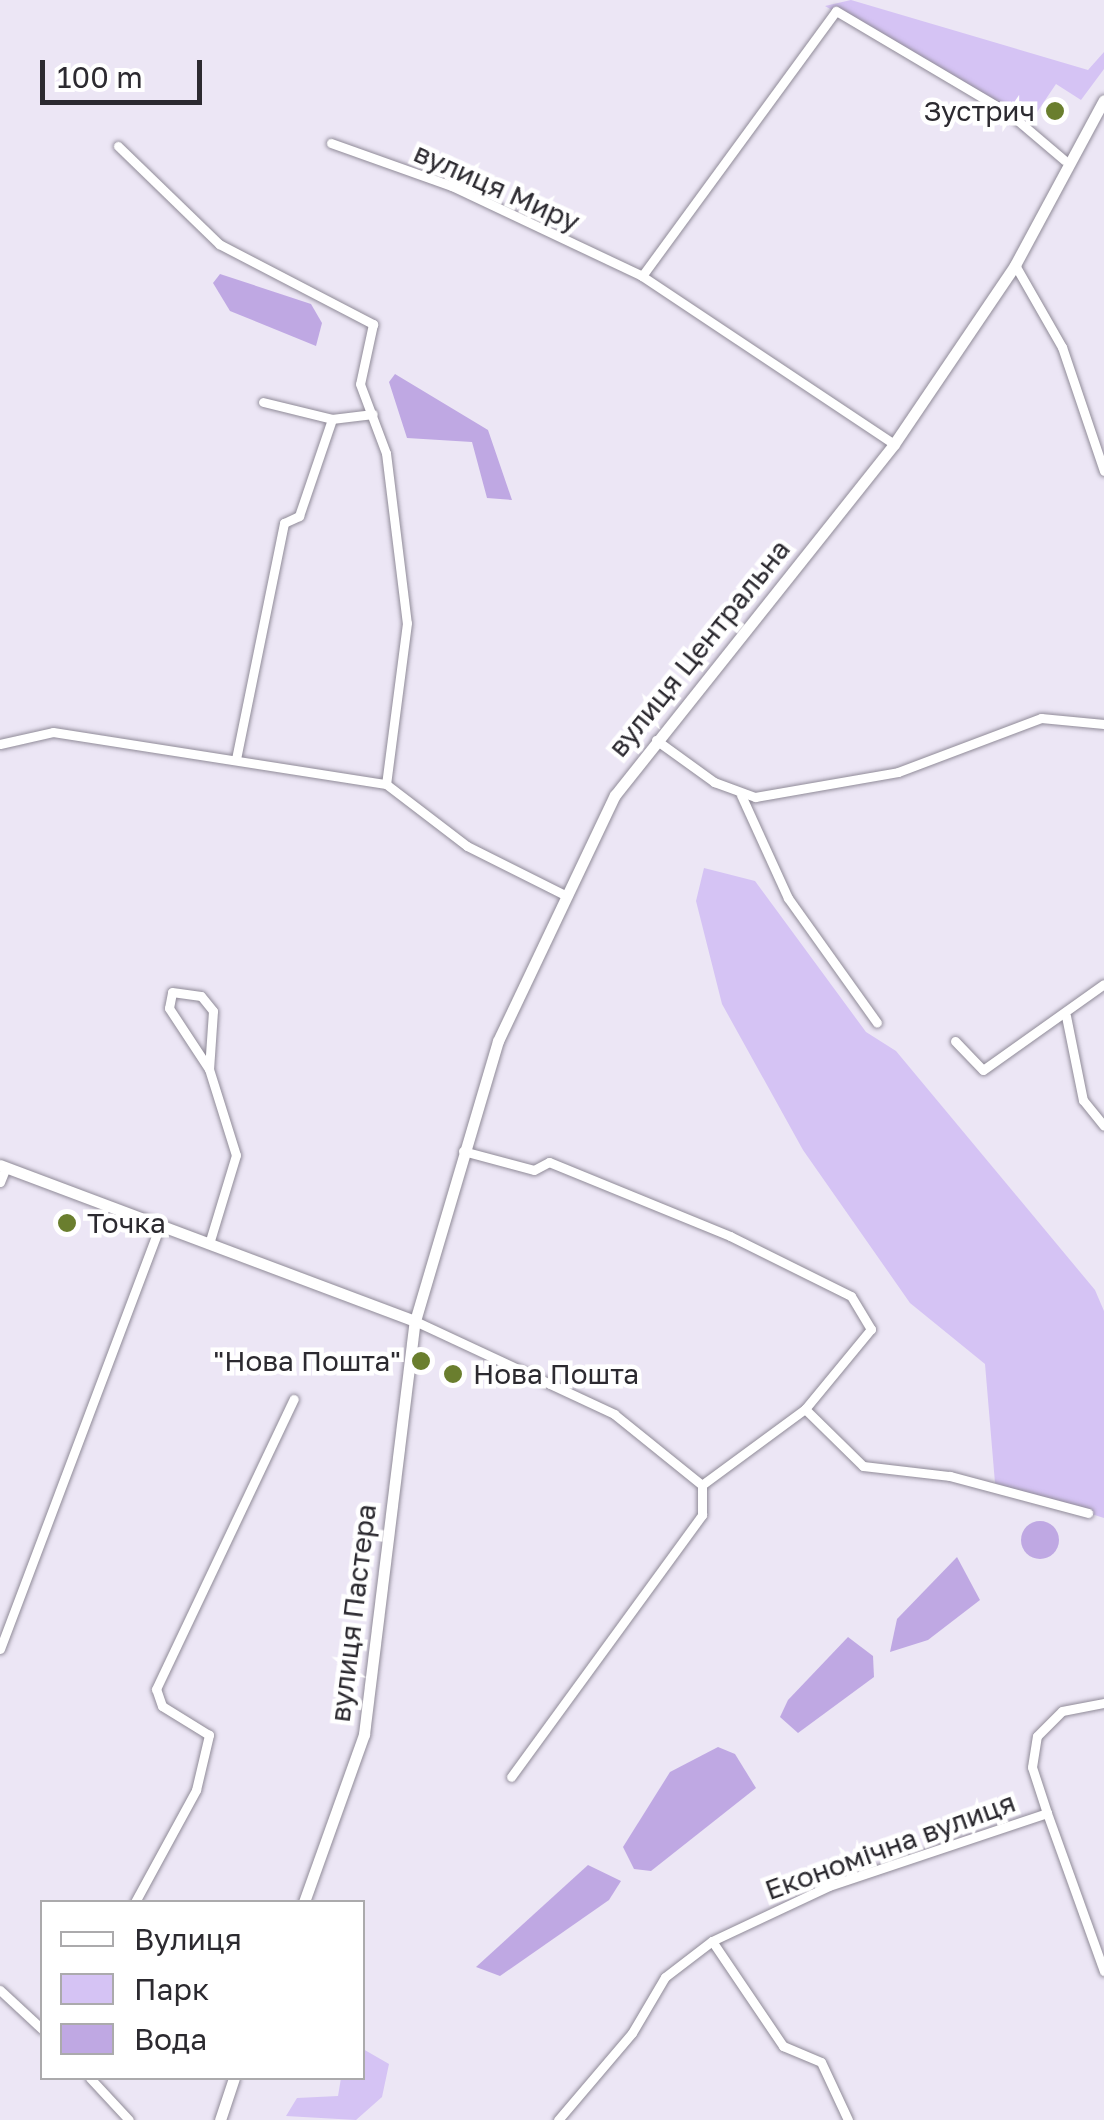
<!DOCTYPE html>
<meta charset="utf-8">
<style>
body{margin:0}
#map{position:relative;width:1104px;height:2120px;overflow:hidden;background:#ece6f5;font-family:"Golos Text",sans-serif}
div>[style]{position:absolute}
.green>*{inset:0;background:#d5c3f4}
.water>*{inset:0;background:#bfa8e3}
.round{border-radius:50%}
.roads{filter:drop-shadow(0 0 2px #908b98) drop-shadow(0 0 2px #908b98)}
.minor>*{height:9px;margin:-4.5px;padding:0 4.5px;transform-origin:4.5px;border-radius:4.5px;background:#fff}
.tertiary>*{height:11px;margin:-5.5px;padding:0 5.5px;transform-origin:5.5px;border-radius:5.5px;background:#fff}
.dots>*{width:28px;height:28px;translate:-50% -50%;box-sizing:border-box;border:5px solid #fff;border-radius:50%}
span{translate:-50% -50%;white-space:nowrap;text-align:center;line-height:1.15;-webkit-text-stroke:9px #fff;paint-order:stroke}
.poi-label{font-size:28px;color:#2c2a30}
.right{translate:-100% -50%;text-align:right}
.left{translate:0 -50%;text-align:left}
.street-label{font-size:28px;color:#2c2a30}
.legend{position:absolute;left:40px;top:1900px;width:325px;height:180px;box-sizing:border-box;background:#fff;border:2px solid #abaaac;margin:0;padding:12px 18px;list-style:none;font-size:30px;color:#2c2a30}
.legend li{display:flex;align-items:center;gap:20px;height:50px}
.legend b{width:50px;border:2px solid #abaaac}
.scale{position:absolute;left:40px;top:60px;width:162px;height:45px;box-sizing:border-box;border:5px solid #2c2a30;border-top:0;padding-left:12px;font-size:30px;line-height:35px;white-space:nowrap;color:#2c2a30;-webkit-text-stroke:8px #fff;paint-order:stroke}
</style>
<div id="map">
<div class="green">
<i style="clip-path:polygon(851px 0,1088px 70px,1104px 52px,1104px 69px,1081px 100px,1056px 84px,1023px 133px,1010px 114px,825px 6px)"></i>
<i style="clip-path:polygon(704px 868px,755px 881px,866px 1032px,896px 1051px,1095px 1290px,1104px 1311px,1104px 1518px,995px 1483px,985px 1364px,910px 1303px,803px 1150px,722px 1004px,696px 901px)"></i>
<i style="clip-path:polygon(363px 2049px,389px 2064px,382px 2097px,356px 2120px,286px 2116px,297px 2098px,338px 2096px,341px 2078px,362px 2078px)"></i>
</div>
<div class="water">
<i style="clip-path:polygon(220px 274px,311px 304px,322px 323px,316px 346px,230px 311px,213px 283px)"></i>
<i style="clip-path:polygon(395px 374px,488px 430px,512px 500px,487px 498px,472px 442px,407px 438px,389px 382px)"></i>
<i class="round" style="left:1021px;top:1521px;width:38px;height:38px"></i>
<i style="clip-path:polygon(957px 1557px,980px 1600px,928px 1640px,890px 1652px,897px 1619px)"></i>
<i style="clip-path:polygon(848px 1637px,873px 1656px,874px 1677px,798px 1733px,780px 1717px,788px 1700px)"></i>
<i style="clip-path:polygon(718px 1747px,735px 1754px,756px 1788px,651px 1871px,634px 1869px,623px 1847px,670px 1772px)"></i>
<i style="clip-path:polygon(588px 1865px,621px 1881px,609px 1900px,500px 1976px,476px 1967px)"></i>
</div>
<div class="roads">
<div class="minor">
<i style="left:331px;top:143px;width:128px;rotate:19.6deg"></i>
<i style="left:452px;top:186px;width:210px;rotate:25.3deg"></i>
<i style="left:642px;top:276px;width:303px;rotate:33.7deg"></i>
<i style="left:118px;top:146px;width:141px;rotate:44.1deg"></i>
<i style="left:219px;top:244px;width:174px;rotate:27.5deg"></i>
<i style="left:373px;top:324px;width:61px;rotate:102.2deg"></i>
<i style="left:360px;top:384px;width:74px;rotate:69.4deg"></i>
<i style="left:386px;top:453px;width:171px;rotate:83deg"></i>
<i style="left:407px;top:623px;width:162px;rotate:97.4deg"></i>
<i style="left:386px;top:784px;width:102px;rotate:37.4deg"></i>
<i style="left:467px;top:846px;width:110px;rotate:26.6deg"></i>
<i style="left:1015px;top:265px;width:95px;rotate:60.2deg"></i>
<i style="left:1062px;top:347px;width:131px;rotate:71.3deg"></i>
<i style="left:642px;top:276px;width:328px;rotate:-53.8deg"></i>
<i style="left:836px;top:11px;width:202px;rotate:30.6deg"></i>
<i style="left:1010px;top:114px;width:71px;rotate:40.4deg"></i>
<i style="left:263px;top:402px;width:71px;rotate:13.8deg"></i>
<i style="left:332px;top:419px;width:41px;rotate:-7deg"></i>
<i style="left:656px;top:740px;width:72px;rotate:35.9deg"></i>
<i style="left:714px;top:782px;width:44px;rotate:20.1deg"></i>
<i style="left:755px;top:797px;width:145px;rotate:-9.9deg"></i>
<i style="left:898px;top:772px;width:153px;rotate:-20.7deg"></i>
<i style="left:1041px;top:718px;width:63px;rotate:5.4deg"></i>
<i style="left:0;top:744px;width:54px;rotate:-12.8deg"></i>
<i style="left:53px;top:732px;width:337px;rotate:8.9deg"></i>
<i style="left:236px;top:759px;width:241px;rotate:-78.5deg"></i>
<i style="left:284px;top:523px;width:17px;rotate:-25deg"></i>
<i style="left:299px;top:516px;width:102px;rotate:-71.2deg"></i>
<i style="left:741px;top:795px;width:113px;rotate:65.5deg"></i>
<i style="left:788px;top:898px;width:153px;rotate:54.5deg"></i>
<i style="left:1066px;top:1016px;width:86px;rotate:78.6deg"></i>
<i style="left:1083px;top:1100px;width:33px;rotate:51deg"></i>
<i style="left:955px;top:1041px;width:40px;rotate:46deg"></i>
<i style="left:983px;top:1070px;width:148px;rotate:-35.4deg"></i>
<i style="left:209px;top:1069px;width:73px;rotate:-123.3deg"></i>
<i style="left:169px;top:1008px;width:16px;rotate:-79deg"></i>
<i style="left:172px;top:992px;width:29px;rotate:8deg"></i>
<i style="left:201px;top:996px;width:19px;rotate:51deg"></i>
<i style="left:213px;top:1011px;width:58px;rotate:93.9deg"></i>
<i style="left:209px;top:1069px;width:90px;rotate:72.6deg"></i>
<i style="left:236px;top:1155px;width:93px;rotate:106.9deg"></i>
<i style="left:463px;top:1151px;width:73px;rotate:15deg"></i>
<i style="left:534px;top:1170px;width:17px;rotate:-28deg"></i>
<i style="left:549px;top:1162px;width:196px;rotate:22.2deg"></i>
<i style="left:730px;top:1236px;width:135px;rotate:26.4deg"></i>
<i style="left:851px;top:1296px;width:39px;rotate:59deg"></i>
<i style="left:871px;top:1329px;width:104px;rotate:129.5deg"></i>
<i style="left:805px;top:1409px;width:128px;rotate:143.6deg"></i>
<i style="left:702px;top:1485px;width:30px;rotate:90deg"></i>
<i style="left:702px;top:1515px;width:324px;rotate:126.1deg"></i>
<i style="left:0;top:1182px;width:16px;rotate:-68deg"></i>
<i style="left:415px;top:1321px;width:220px;rotate:25deg"></i>
<i style="left:614px;top:1414px;width:113px;rotate:38.9deg"></i>
<i style="left:805px;top:1409px;width:81px;rotate:44.5deg"></i>
<i style="left:863px;top:1466px;width:88px;rotate:6.6deg"></i>
<i style="left:950px;top:1476px;width:143px;rotate:15deg"></i>
<i style="left:0;top:1649px;width:452px;rotate:-69.3deg"></i>
<i style="left:1047px;top:1813px;width:168px;rotate:70.2deg"></i>
<i style="left:135px;top:1902px;width:128px;rotate:-61.4deg"></i>
<i style="left:196px;top:1790px;width:57px;rotate:-76.7deg"></i>
<i style="left:209px;top:1735px;width:55px;rotate:-148.3deg"></i>
<i style="left:162px;top:1706px;width:18px;rotate:-109deg"></i>
<i style="left:156px;top:1689px;width:321px;rotate:-64.6deg"></i>
<i style="left:712px;top:1941px;width:127px;rotate:55.9deg"></i>
<i style="left:783px;top:2046px;width:41px;rotate:22.8deg"></i>
<i style="left:821px;top:2062px;width:64px;rotate:65deg"></i>
<i style="left:0;top:1990px;width:57px;rotate:42.9deg"></i>
<i style="left:90px;top:2078px;width:57px;rotate:47.1deg"></i>
<i style="left:558px;top:2120px;width:114px;rotate:-49.6deg"></i>
<i style="left:632px;top:2033px;width:65px;rotate:-59.5deg"></i>
<i style="left:665px;top:1977px;width:59px;rotate:-37.5deg"></i>
<i style="left:712px;top:1941px;width:129px;rotate:-25.2deg"></i>
<i style="left:829px;top:1886px;width:230px;rotate:-18.5deg"></i>
<i style="left:1047px;top:1813px;width:48px;rotate:-108.1deg"></i>
<i style="left:1032px;top:1767px;width:31px;rotate:-81deg"></i>
<i style="left:1037px;top:1736px;width:35px;rotate:-45deg"></i>
<i style="left:1062px;top:1711px;width:43px;rotate:-10.8deg"></i>
</div>
<div class="tertiary">
<i style="left:0;top:1165px;width:443px;rotate:20.6deg"></i>
<i style="left:304px;top:1902px;width:178px;rotate:-70.3deg"></i>
<i style="left:364px;top:1734px;width:416px;rotate:-83deg"></i>
<i style="left:415px;top:1321px;width:292px;rotate:-73.5deg"></i>
<i style="left:498px;top:1041px;width:272px;rotate:-64.6deg"></i>
<i style="left:615px;top:795px;width:448px;rotate:-51.5deg"></i>
<i style="left:894px;top:444px;width:216px;rotate:-55.9deg"></i>
<i style="left:1015px;top:265px;width:187px;rotate:-61.7deg"></i>
<i style="left:220px;top:2120px;width:44px;rotate:-71.6deg"></i>
</div>
</div>
<div class="dots">
<i style="left:1055px;top:111px;background:#6a7e2e"></i>
<i style="left:67px;top:1223px;background:#6a7e2e"></i>
<i style="left:421px;top:1361px;background:#6a7e2e"></i>
<i style="left:453px;top:1374px;background:#6a7e2e"></i>
</div>
<div class="poi-label">
<span class="right" style="left:1035px;top:111px">Зустрич</span>
<span class="left" style="left:87px;top:1223px">Точка</span>
<span class="right" style="left:401px;top:1361px">"Нова Пошта"</span>
<span class="left" style="left:473px;top:1374px">Нова Пошта</span>
</div>
<div class="street-label">
<span style="left:497px;top:187px;rotate:24deg">вулиця Миру</span>
<span style="left:699px;top:648px;rotate:-51deg">вулиця Центральна</span>
<span style="left:353px;top:1613px;rotate:-83deg">вулиця Пастера</span>
<span style="left:890px;top:1846px;rotate:-20deg">Економічна вулиця</span>
</div>
<ul class="legend">
<li><b style="height:12px;background:#fff"></b>Вулиця</li>
<li><b style="height:28px;background:#d5c3f4"></b>Парк</li>
<li><b style="height:28px;background:#bfa8e3"></b>Вода</li>
</ul>
<div class="scale">100 m</div>
</div>
